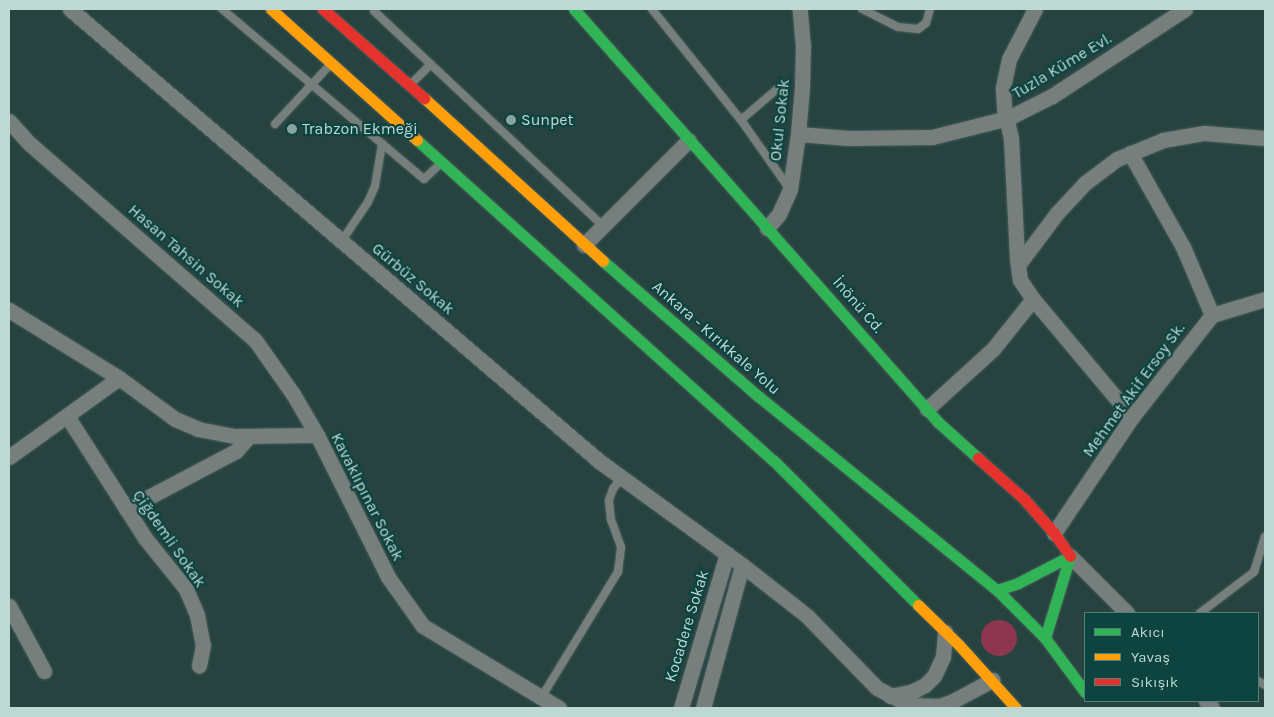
<!DOCTYPE html>
<meta charset="utf-8">
<style>
body{margin:0}
#map{position:relative;width:1274px;height:717px;overflow:hidden;background:#274340;font-family:Karla,sans-serif}
div>[style]{position:absolute}
.green>*{inset:0;background:#8d3650}
.round{border-radius:50%}
.roads{filter:drop-shadow(0 0 1px #485e5c) drop-shadow(0 0 1px #485e5c)}
.lane>*{height:8px;margin:-4px;padding:0 4px;transform-origin:4px;border-radius:4px;background:#767f7b}
.street>*{height:15px;margin:-7.5px;padding:0 7.5px;transform-origin:7.5px;border-radius:7.5px;background:#767f7b}
.fast>*{height:11px;margin:-5.5px;padding:0 5.5px;transform-origin:5.5px;border-radius:5.5px;background:#30b455}
.slow>*{height:11px;margin:-5.5px;padding:0 5.5px;transform-origin:5.5px;border-radius:5.5px;background:#ff9f0a}
.jam>*{height:11px;margin:-5.5px;padding:0 5.5px;transform-origin:5.5px;border-radius:5.5px;background:#e5322d}
.dots>*{width:14px;height:14px;translate:-50% -50%;box-sizing:border-box;border:2px solid #0e4440;border-radius:50%}
span{translate:-50% -50%;white-space:nowrap;text-align:center;line-height:1.15;-webkit-text-stroke:4.5px #0e4440;paint-order:stroke}
.street-label{font-size:16px;color:#bed8d4}
.poi-label{font-size:16px;color:#bed8d4}
.left{translate:0 -50%;text-align:left}
.frame{position:absolute;inset:0;border:10px solid #bed8d4;pointer-events:none}
.legend{position:absolute;left:1084px;top:612px;width:175px;height:90px;box-sizing:border-box;background:#0e4440;border:1px solid #547f7b;margin:0;padding:6px 9px;list-style:none;font-size:15px;color:#bed8d4}
.legend li{display:flex;align-items:center;gap:10px;height:25px}
.legend b{width:25px;border:1px solid #547f7b}
</style>
<div id="map">
<div class="green">
<i class="round" style="left:981px;top:620px;width:36px;height:36px"></i>
</div>
<div class="roads">
<div class="lane">
<i style="left:222px;top:9px;width:264px;rotate:40.1deg"></i>
<i style="left:424px;top:179px;width:21px;rotate:-43deg"></i>
<i style="left:652px;top:9px;width:142px;rotate:51.3deg"></i>
<i style="left:741px;top:120px;width:83px;rotate:54.8deg"></i>
<i style="left:862px;top:9px;width:40px;rotate:26.6deg"></i>
<i style="left:898px;top:27px;width:20px;rotate:6deg"></i>
<i style="left:918px;top:29px;width:10px;rotate:-37deg"></i>
<i style="left:926px;top:23px;width:15px;rotate:-74deg"></i>
<i style="left:374px;top:11px;width:314px;rotate:43.2deg"></i>
<i style="left:413px;top:82px;width:25px;rotate:-45deg"></i>
<i style="left:741px;top:120px;width:48px;rotate:-40.7deg"></i>
<i style="left:275px;top:124px;width:78px;rotate:-47.1deg"></i>
<i style="left:341px;top:242px;width:48px;rotate:-56deg"></i>
<i style="left:368px;top:202px;width:17px;rotate:-66deg"></i>
<i style="left:375px;top:186px;width:43px;rotate:-80.5deg"></i>
<i style="left:1200px;top:613px;width:68px;rotate:-37.2deg"></i>
<i style="left:1254px;top:572px;width:37px;rotate:-73deg"></i>
<i style="left:1258px;top:681px;width:8px;rotate:30deg"></i>
<i style="left:541px;top:698px;width:148px;rotate:-58.6deg"></i>
<i style="left:618px;top:572px;width:25px;rotate:-83deg"></i>
<i style="left:621px;top:547px;width:29px;rotate:-110deg"></i>
<i style="left:611px;top:520px;width:20px;rotate:-96deg"></i>
<i style="left:609px;top:500px;width:12px;rotate:-70deg"></i>
<i style="left:613px;top:489px;width:15px;rotate:-53deg"></i>
</div>
<div class="street">
<i style="left:70px;top:9px;width:696px;rotate:40.51deg"></i>
<i style="left:599px;top:461px;width:177px;rotate:36deg"></i>
<i style="left:742px;top:565px;width:83px;rotate:38.1deg"></i>
<i style="left:807px;top:616px;width:100px;rotate:45.8deg"></i>
<i style="left:877px;top:688px;width:36px;rotate:28deg"></i>
<i style="left:909px;top:705px;width:30px;rotate:2deg"></i>
<i style="left:939px;top:706px;width:13px;rotate:-18deg"></i>
<i style="left:951px;top:702px;width:47px;rotate:-28.2deg"></i>
<i style="left:1035px;top:9px;width:56px;rotate:117.5deg"></i>
<i style="left:1009px;top:59px;width:30px;rotate:102deg"></i>
<i style="left:1003px;top:88px;width:20px;rotate:87deg"></i>
<i style="left:1004px;top:108px;width:32px;rotate:77deg"></i>
<i style="left:1011px;top:139px;width:120px;rotate:87.1deg"></i>
<i style="left:1017px;top:259px;width:21px;rotate:82deg"></i>
<i style="left:1020px;top:280px;width:23px;rotate:56deg"></i>
<i style="left:1033px;top:299px;width:154px;rotate:50deg"></i>
<i style="left:9px;top:121px;width:31px;rotate:48deg"></i>
<i style="left:30px;top:144px;width:298px;rotate:41.1deg"></i>
<i style="left:255px;top:340px;width:66px;rotate:54.9deg"></i>
<i style="left:293px;top:394px;width:48px;rotate:59.7deg"></i>
<i style="left:798px;top:134px;width:51px;rotate:4.5deg"></i>
<i style="left:849px;top:138px;width:83px;rotate:-0.7deg"></i>
<i style="left:932px;top:137px;width:78px;rotate:-14deg"></i>
<i style="left:1008px;top:118px;width:49px;rotate:-26.6deg"></i>
<i style="left:1052px;top:96px;width:159px;rotate:-33.2deg"></i>
<i style="left:1130px;top:153px;width:108px;rotate:60.6deg"></i>
<i style="left:1183px;top:247px;width:74px;rotate:66.9deg"></i>
<i style="left:767px;top:228px;width:18px;rotate:-49deg"></i>
<i style="left:779px;top:214px;width:27px;rotate:-66deg"></i>
<i style="left:790px;top:189px;width:56px;rotate:-81.7deg"></i>
<i style="left:798px;top:134px;width:47px;rotate:-85.1deg"></i>
<i style="left:802px;top:87px;width:40px;rotate:-88.6deg"></i>
<i style="left:803px;top:47px;width:38px;rotate:-95deg"></i>
<i style="left:584px;top:245px;width:148px;rotate:-45deg"></i>
<i style="left:1018px;top:265px;width:65px;rotate:-53.1deg"></i>
<i style="left:1057px;top:213px;width:41px;rotate:-47deg"></i>
<i style="left:1085px;top:183px;width:40px;rotate:-37deg"></i>
<i style="left:1117px;top:159px;width:50px;rotate:-22.4deg"></i>
<i style="left:1163px;top:140px;width:42px;rotate:-9.7deg"></i>
<i style="left:1204px;top:133px;width:61px;rotate:4.7deg"></i>
<i style="left:9px;top:310px;width:129px;rotate:31.7deg"></i>
<i style="left:119px;top:378px;width:69px;rotate:36.2deg"></i>
<i style="left:175px;top:419px;width:25px;rotate:23deg"></i>
<i style="left:198px;top:429px;width:38px;rotate:11deg"></i>
<i style="left:235px;top:436px;width:82px;rotate:-0.7deg"></i>
<i style="left:317px;top:435px;width:159px;rotate:63.4deg"></i>
<i style="left:388px;top:577px;width:60px;rotate:54.5deg"></i>
<i style="left:423px;top:626px;width:159px;rotate:31.1deg"></i>
<i style="left:927px;top:409px;width:89px;rotate:-42.3deg"></i>
<i style="left:993px;top:349px;width:64px;rotate:-51.3deg"></i>
<i style="left:67px;top:416px;width:145px;rotate:57.4deg"></i>
<i style="left:145px;top:538px;width:65px;rotate:51.2deg"></i>
<i style="left:186px;top:589px;width:28px;rotate:67deg"></i>
<i style="left:197px;top:615px;width:31px;rotate:79deg"></i>
<i style="left:203px;top:645px;width:21px;rotate:101deg"></i>
<i style="left:9px;top:457px;width:135px;rotate:-35.7deg"></i>
<i style="left:126px;top:509px;width:124px;rotate:-27.8deg"></i>
<i style="left:236px;top:451px;width:20px;rotate:-49deg"></i>
<i style="left:1054px;top:533px;width:140px;rotate:-56.1deg"></i>
<i style="left:1132px;top:417px;width:130px;rotate:-51.9deg"></i>
<i style="left:1212px;top:315px;width:55px;rotate:-16.8deg"></i>
<i style="left:1070px;top:556px;width:81px;rotate:45deg"></i>
<i style="left:9px;top:606px;width:74px;rotate:61.7deg"></i>
<i style="left:890px;top:696px;width:24px;rotate:-12deg"></i>
<i style="left:913px;top:691px;width:13px;rotate:-27deg"></i>
<i style="left:925px;top:685px;width:13px;rotate:-45deg"></i>
<i style="left:934px;top:676px;width:21px;rotate:-65deg"></i>
<i style="left:943px;top:657px;width:25px;rotate:-85deg"></i>
<i style="left:1206px;top:701px;width:9px;rotate:49deg"></i>
<i style="left:681px;top:708px;width:161px;rotate:-73.4deg"></i>
<i style="left:703px;top:708px;width:148px;rotate:-74.7deg"></i>
</div>
<div class="fast">
<i style="left:574px;top:9px;width:551px;rotate:48.61deg"></i>
<i style="left:938px;top:422px;width:54px;rotate:42deg"></i>
<i style="left:417px;top:140px;width:479px;rotate:42deg"></i>
<i style="left:773px;top:460px;width:205px;rotate:45deg"></i>
<i style="left:603px;top:261px;width:206px;rotate:41.1deg"></i>
<i style="left:758px;top:396px;width:308px;rotate:39.1deg"></i>
<i style="left:997px;top:590px;width:68px;rotate:45deg"></i>
<i style="left:1045px;top:638px;width:67px;rotate:53.5deg"></i>
<i style="left:997px;top:590px;width:22px;rotate:-18deg"></i>
<i style="left:1018px;top:583px;width:59px;rotate:-27.4deg"></i>
<i style="left:1045px;top:638px;width:86px;rotate:-73deg"></i>
</div>
<div class="slow">
<i style="left:271px;top:9px;width:196px;rotate:41.9deg"></i>
<i style="left:424px;top:98px;width:242px;rotate:42.3deg"></i>
<i style="left:918px;top:605px;width:57px;rotate:44.3deg"></i>
<i style="left:959px;top:645px;width:85px;rotate:47.9deg"></i>
</div>
<div class="jam">
<i style="left:323px;top:9px;width:135px;rotate:41.4deg"></i>
<i style="left:978px;top:458px;width:62px;rotate:41.7deg"></i>
<i style="left:1024px;top:499px;width:45px;rotate:48.6deg"></i>
<i style="left:1054px;top:533px;width:28px;rotate:55deg"></i>
</div>
</div>
<div class="dots">
<i style="left:511px;top:120px;background:#89a4a0"></i>
<i style="left:292px;top:129px;background:#89a4a0"></i>
</div>
<div class="street-label">
<span style="left:1062px;top:66px;rotate:-31deg">Tuzla Küme Evl.</span>
<span style="left:780px;top:120px;rotate:-84deg">Okul Sokak</span>
<span style="left:186px;top:256px;rotate:41deg">Hasan Tahsin Sokak</span>
<span style="left:413px;top:279px;rotate:40deg">Gürbüz Sokak</span>
<span style="left:858px;top:305px;rotate:49deg">İnönü Cd.</span>
<span style="left:716px;top:338px;rotate:41deg">Ankara - Kırıkkale Yolu</span>
<span style="left:1134px;top:390px;rotate:-54deg">Mehmet Akif Ersoy Sk.</span>
<span style="left:367px;top:497px;rotate:63deg">Kavaklıpınar Sokak</span>
<span style="left:169px;top:539px;rotate:55deg">Çiğdemli Sokak</span>
<span style="left:687px;top:626px;rotate:-73deg">Kocadere Sokak</span>
</div>
<div class="poi-label">
<span class="left" style="left:521px;top:120px">Sunpet</span>
<span class="left" style="left:302px;top:129px">Trabzon Ekmeği</span>
</div>
<div class="frame"></div>
<ul class="legend">
<li><b style="height:6px;background:#30b455"></b>Akıcı</li>
<li><b style="height:6px;background:#ff9f0a"></b>Yavaş</li>
<li><b style="height:6px;background:#e5322d"></b>Sıkışık</li>
</ul>
</div>
